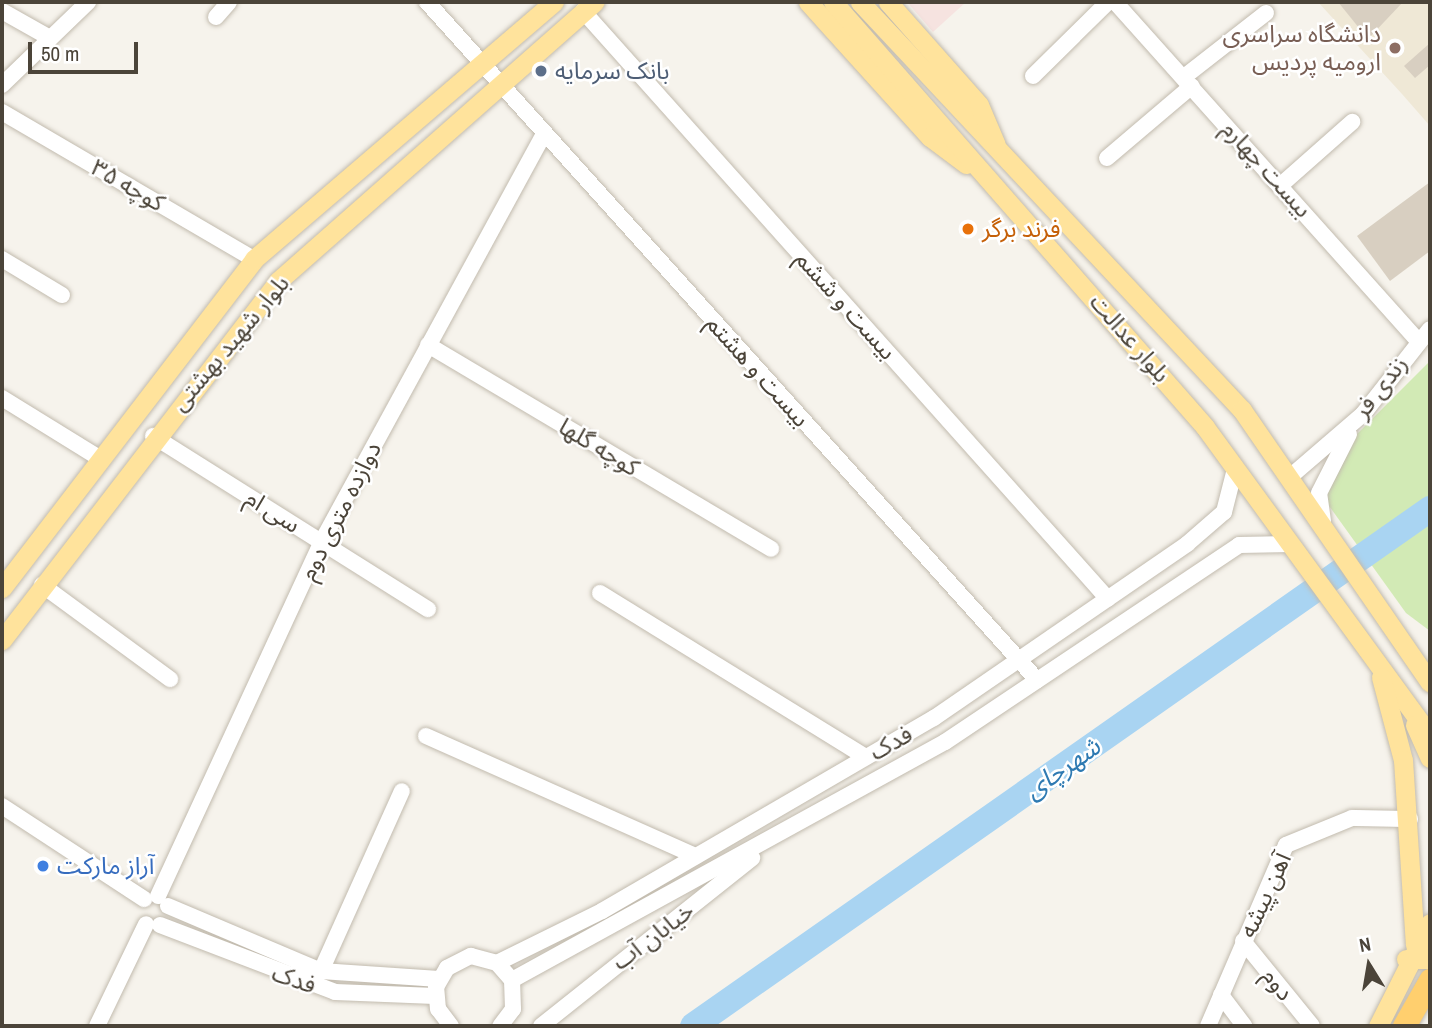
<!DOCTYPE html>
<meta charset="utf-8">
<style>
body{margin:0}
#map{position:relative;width:1432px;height:1028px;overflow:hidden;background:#f6f3ec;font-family:"Archivo Narrow","Noto Sans Arabic",sans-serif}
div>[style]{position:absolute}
.education>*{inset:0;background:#efe8d6}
.medical>*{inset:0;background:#f6e3e0}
.green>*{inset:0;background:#d2eab5}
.river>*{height:26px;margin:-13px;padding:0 13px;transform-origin:13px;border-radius:13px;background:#a9d4f2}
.building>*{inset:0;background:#d8cfc1}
.roads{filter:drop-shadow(0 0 2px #c2bbae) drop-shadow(0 0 2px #c2bbae)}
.minor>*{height:16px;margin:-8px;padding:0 8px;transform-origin:8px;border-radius:8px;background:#fff}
.major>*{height:19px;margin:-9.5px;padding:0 9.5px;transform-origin:9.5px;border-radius:9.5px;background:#ffe39c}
.highway>*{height:23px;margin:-11.5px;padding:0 11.5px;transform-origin:11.5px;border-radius:11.5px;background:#ffcf6e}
.dots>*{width:19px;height:19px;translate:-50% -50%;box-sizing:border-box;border:4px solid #fff;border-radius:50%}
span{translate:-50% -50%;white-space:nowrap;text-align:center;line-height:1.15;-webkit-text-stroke:5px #fff;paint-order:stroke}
.education-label{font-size:24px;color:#785e54}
.right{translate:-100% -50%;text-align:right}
.service-label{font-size:24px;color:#4e5e75}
.left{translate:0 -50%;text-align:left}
.street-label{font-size:24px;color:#4b4439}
.food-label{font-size:24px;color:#c56008}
.shop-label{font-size:24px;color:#366cbe}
.water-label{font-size:26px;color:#2e7ab2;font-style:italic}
.frame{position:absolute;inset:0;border:4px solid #4b4439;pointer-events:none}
.north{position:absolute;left:1334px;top:930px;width:70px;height:70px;-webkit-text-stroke:5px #fff;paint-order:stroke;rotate:349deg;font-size:19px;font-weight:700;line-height:28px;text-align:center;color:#4b4439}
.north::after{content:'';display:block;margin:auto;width:24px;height:32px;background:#4b4439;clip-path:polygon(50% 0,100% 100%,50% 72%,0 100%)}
.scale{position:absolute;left:28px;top:42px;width:110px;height:32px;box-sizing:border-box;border:4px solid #4b4439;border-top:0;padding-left:9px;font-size:21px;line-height:24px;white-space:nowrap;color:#4b4439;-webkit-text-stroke:5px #fff;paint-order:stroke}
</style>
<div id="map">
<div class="education">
<i style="clip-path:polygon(1318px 2px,1430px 2px,1430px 126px,1402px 94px)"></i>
</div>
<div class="medical">
<i style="clip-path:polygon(907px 2px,966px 2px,933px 32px)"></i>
</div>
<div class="green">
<i style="clip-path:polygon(1430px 361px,1430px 631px,1406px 613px,1327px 503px,1327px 487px,1351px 440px)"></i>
</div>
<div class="river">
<i style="left:693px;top:1026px;width:900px;rotate:-35.05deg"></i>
</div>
<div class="building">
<i style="clip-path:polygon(1338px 2px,1403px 2px,1368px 39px)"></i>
<i style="clip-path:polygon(1430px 43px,1430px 65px,1415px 78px,1404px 66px)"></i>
<i style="clip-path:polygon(1430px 182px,1430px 251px,1390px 281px,1357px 236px)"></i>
</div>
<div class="roads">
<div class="minor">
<i style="left:427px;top:2px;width:912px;rotate:48.02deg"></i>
<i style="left:1115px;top:2px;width:452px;rotate:48.2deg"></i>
<i style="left:2px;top:11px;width:55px;rotate:29.4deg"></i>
<i style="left:583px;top:11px;width:788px;rotate:48.24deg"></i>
<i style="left:216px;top:17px;width:20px;rotate:-49deg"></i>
<i style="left:1033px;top:76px;width:105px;rotate:-44.6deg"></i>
<i style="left:1184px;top:77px;width:104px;rotate:-38deg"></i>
<i style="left:2px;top:85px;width:120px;rotate:-44deg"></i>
<i style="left:2px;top:112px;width:292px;rotate:30.3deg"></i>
<i style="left:1107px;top:158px;width:111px;rotate:-40.3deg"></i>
<i style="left:1282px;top:184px;width:94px;rotate:-41.5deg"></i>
<i style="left:2px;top:259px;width:70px;rotate:31deg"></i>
<i style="left:428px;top:345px;width:399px;rotate:30.7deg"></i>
<i style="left:2px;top:398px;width:114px;rotate:31.7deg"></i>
<i style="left:153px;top:436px;width:325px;rotate:32.2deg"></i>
<i style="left:1291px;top:476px;width:95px;rotate:-40.7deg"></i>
<i style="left:1363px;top:414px;width:108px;rotate:-51.8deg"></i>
<i style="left:1323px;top:521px;width:28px;rotate:-98deg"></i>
<i style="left:1319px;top:493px;width:66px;rotate:-63deg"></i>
<i style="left:42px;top:585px;width:159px;rotate:36.3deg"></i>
<i style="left:600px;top:593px;width:312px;rotate:31.7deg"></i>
<i style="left:426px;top:736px;width:295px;rotate:24deg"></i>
<i style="left:2px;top:806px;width:170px;rotate:33.2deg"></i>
<i style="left:158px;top:896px;width:391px;rotate:-65.2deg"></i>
<i style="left:322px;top:541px;width:461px;rotate:-61.4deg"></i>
<i style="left:168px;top:906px;width:166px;rotate:23deg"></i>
<i style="left:321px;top:971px;width:118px;rotate:3.9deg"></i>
<i style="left:160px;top:925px;width:187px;rotate:20.9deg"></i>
<i style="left:335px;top:992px;width:100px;rotate:2.3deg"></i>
<i style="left:1243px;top:941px;width:109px;rotate:50.9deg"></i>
<i style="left:497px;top:963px;width:117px;rotate:-26.3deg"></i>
<i style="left:602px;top:911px;width:384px;rotate:-30.2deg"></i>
<i style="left:934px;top:718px;width:307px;rotate:-34.5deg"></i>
<i style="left:1187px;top:544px;width:49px;rotate:-40.9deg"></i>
<i style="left:1224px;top:512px;width:44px;rotate:-75.7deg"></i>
<i style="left:321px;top:971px;width:197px;rotate:-65.8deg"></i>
<i style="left:512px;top:980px;width:494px;rotate:-28.8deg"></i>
<i style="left:945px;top:742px;width:354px;rotate:-33.8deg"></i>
<i style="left:1239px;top:545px;width:52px;rotate:-1.1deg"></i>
<i style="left:1221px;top:995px;width:39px;rotate:53deg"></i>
<i style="left:97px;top:1026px;width:113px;rotate:-64.3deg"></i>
<i style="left:451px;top:1026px;width:21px;rotate:-127deg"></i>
<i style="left:438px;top:1009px;width:22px;rotate:-95deg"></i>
<i style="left:436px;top:987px;width:22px;rotate:-60deg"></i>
<i style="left:447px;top:968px;width:27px;rotate:-27deg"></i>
<i style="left:471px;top:956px;width:27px;rotate:15deg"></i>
<i style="left:497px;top:963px;width:23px;rotate:49deg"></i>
<i style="left:512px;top:980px;width:29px;rotate:88deg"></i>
<i style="left:513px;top:1009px;width:21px;rotate:127deg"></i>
<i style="left:541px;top:1026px;width:270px;rotate:-38.5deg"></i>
<i style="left:1208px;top:1026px;width:197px;rotate:-66.7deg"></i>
<i style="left:1286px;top:845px;width:71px;rotate:-22.2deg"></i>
<i style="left:1352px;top:818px;width:58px;rotate:1deg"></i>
</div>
<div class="major">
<i style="left:808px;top:2px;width:182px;rotate:47.9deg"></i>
<i style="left:930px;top:137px;width:45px;rotate:36.9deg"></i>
<i style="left:833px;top:2px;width:565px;rotate:48.8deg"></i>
<i style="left:1205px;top:427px;width:382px;rotate:53.9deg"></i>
<i style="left:860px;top:2px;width:559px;rotate:46.89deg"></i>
<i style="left:1242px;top:410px;width:331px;rotate:55.4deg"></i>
<i style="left:888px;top:2px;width:137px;rotate:48.5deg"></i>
<i style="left:979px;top:105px;width:43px;rotate:67deg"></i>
<i style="left:2px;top:588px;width:414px;rotate:-52.5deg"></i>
<i style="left:254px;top:259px;width:395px;rotate:-40.6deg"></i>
<i style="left:2px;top:640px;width:453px;rotate:-52.4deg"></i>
<i style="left:278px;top:281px;width:422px;rotate:-41.4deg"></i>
<i style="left:1381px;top:677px;width:86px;rotate:75.2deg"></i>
<i style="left:1403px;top:760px;width:185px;rotate:86.3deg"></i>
<i style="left:1415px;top:725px;width:36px;rotate:66deg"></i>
<i style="left:1406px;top:959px;width:24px"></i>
<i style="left:1378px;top:1026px;width:115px;rotate:-63.2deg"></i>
</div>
<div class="highway">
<i style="left:1404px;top:1026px;width:53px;rotate:-60.5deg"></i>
</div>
</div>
<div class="dots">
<i style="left:1395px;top:48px;background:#8d6e63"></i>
<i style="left:541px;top:71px;background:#5c6f8a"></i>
<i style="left:968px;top:229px;background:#e8710a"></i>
<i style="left:43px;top:866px;background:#3f7fe0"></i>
</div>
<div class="education-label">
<span class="right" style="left:1381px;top:48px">دانشگاه سراسری<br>ارومیه پردیس</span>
</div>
<div class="service-label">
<span class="left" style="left:555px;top:71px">بانک سرمایه</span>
</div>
<div class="street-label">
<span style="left:1267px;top:169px;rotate:48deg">بیست چهارم</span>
<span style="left:128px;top:185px;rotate:30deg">کوچه ۳۵</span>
<span style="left:846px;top:305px;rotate:48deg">بیست و ششم</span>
<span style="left:1130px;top:338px;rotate:49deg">بلوار عدالت</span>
<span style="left:230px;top:343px;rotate:-50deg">بلوار شهید بهشتی</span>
<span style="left:758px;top:371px;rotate:48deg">بیست و هشتم</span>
<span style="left:1380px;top:387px;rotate:-52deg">زندی فر</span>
<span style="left:599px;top:447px;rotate:31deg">کوچه گلها</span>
<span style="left:273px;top:511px;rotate:32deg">سی ام</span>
<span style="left:340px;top:511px;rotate:-63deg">دوازده متری دوم</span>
<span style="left:891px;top:743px;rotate:-30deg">فدک</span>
<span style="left:1265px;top:895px;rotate:-65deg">آهن پیشه</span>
<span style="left:653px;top:936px;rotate:-37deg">خیابان آب</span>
<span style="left:294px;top:979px;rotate:18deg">فدک</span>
<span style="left:1278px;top:984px;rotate:51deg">دوم</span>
</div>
<div class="food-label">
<span class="left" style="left:982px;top:229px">فرند برگر</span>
</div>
<div class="shop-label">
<span class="left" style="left:57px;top:866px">آراز مارکت</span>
</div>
<div class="water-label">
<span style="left:1062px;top:768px;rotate:-35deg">شهرچای</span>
</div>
<div class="frame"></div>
<div class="north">N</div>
<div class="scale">50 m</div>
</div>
